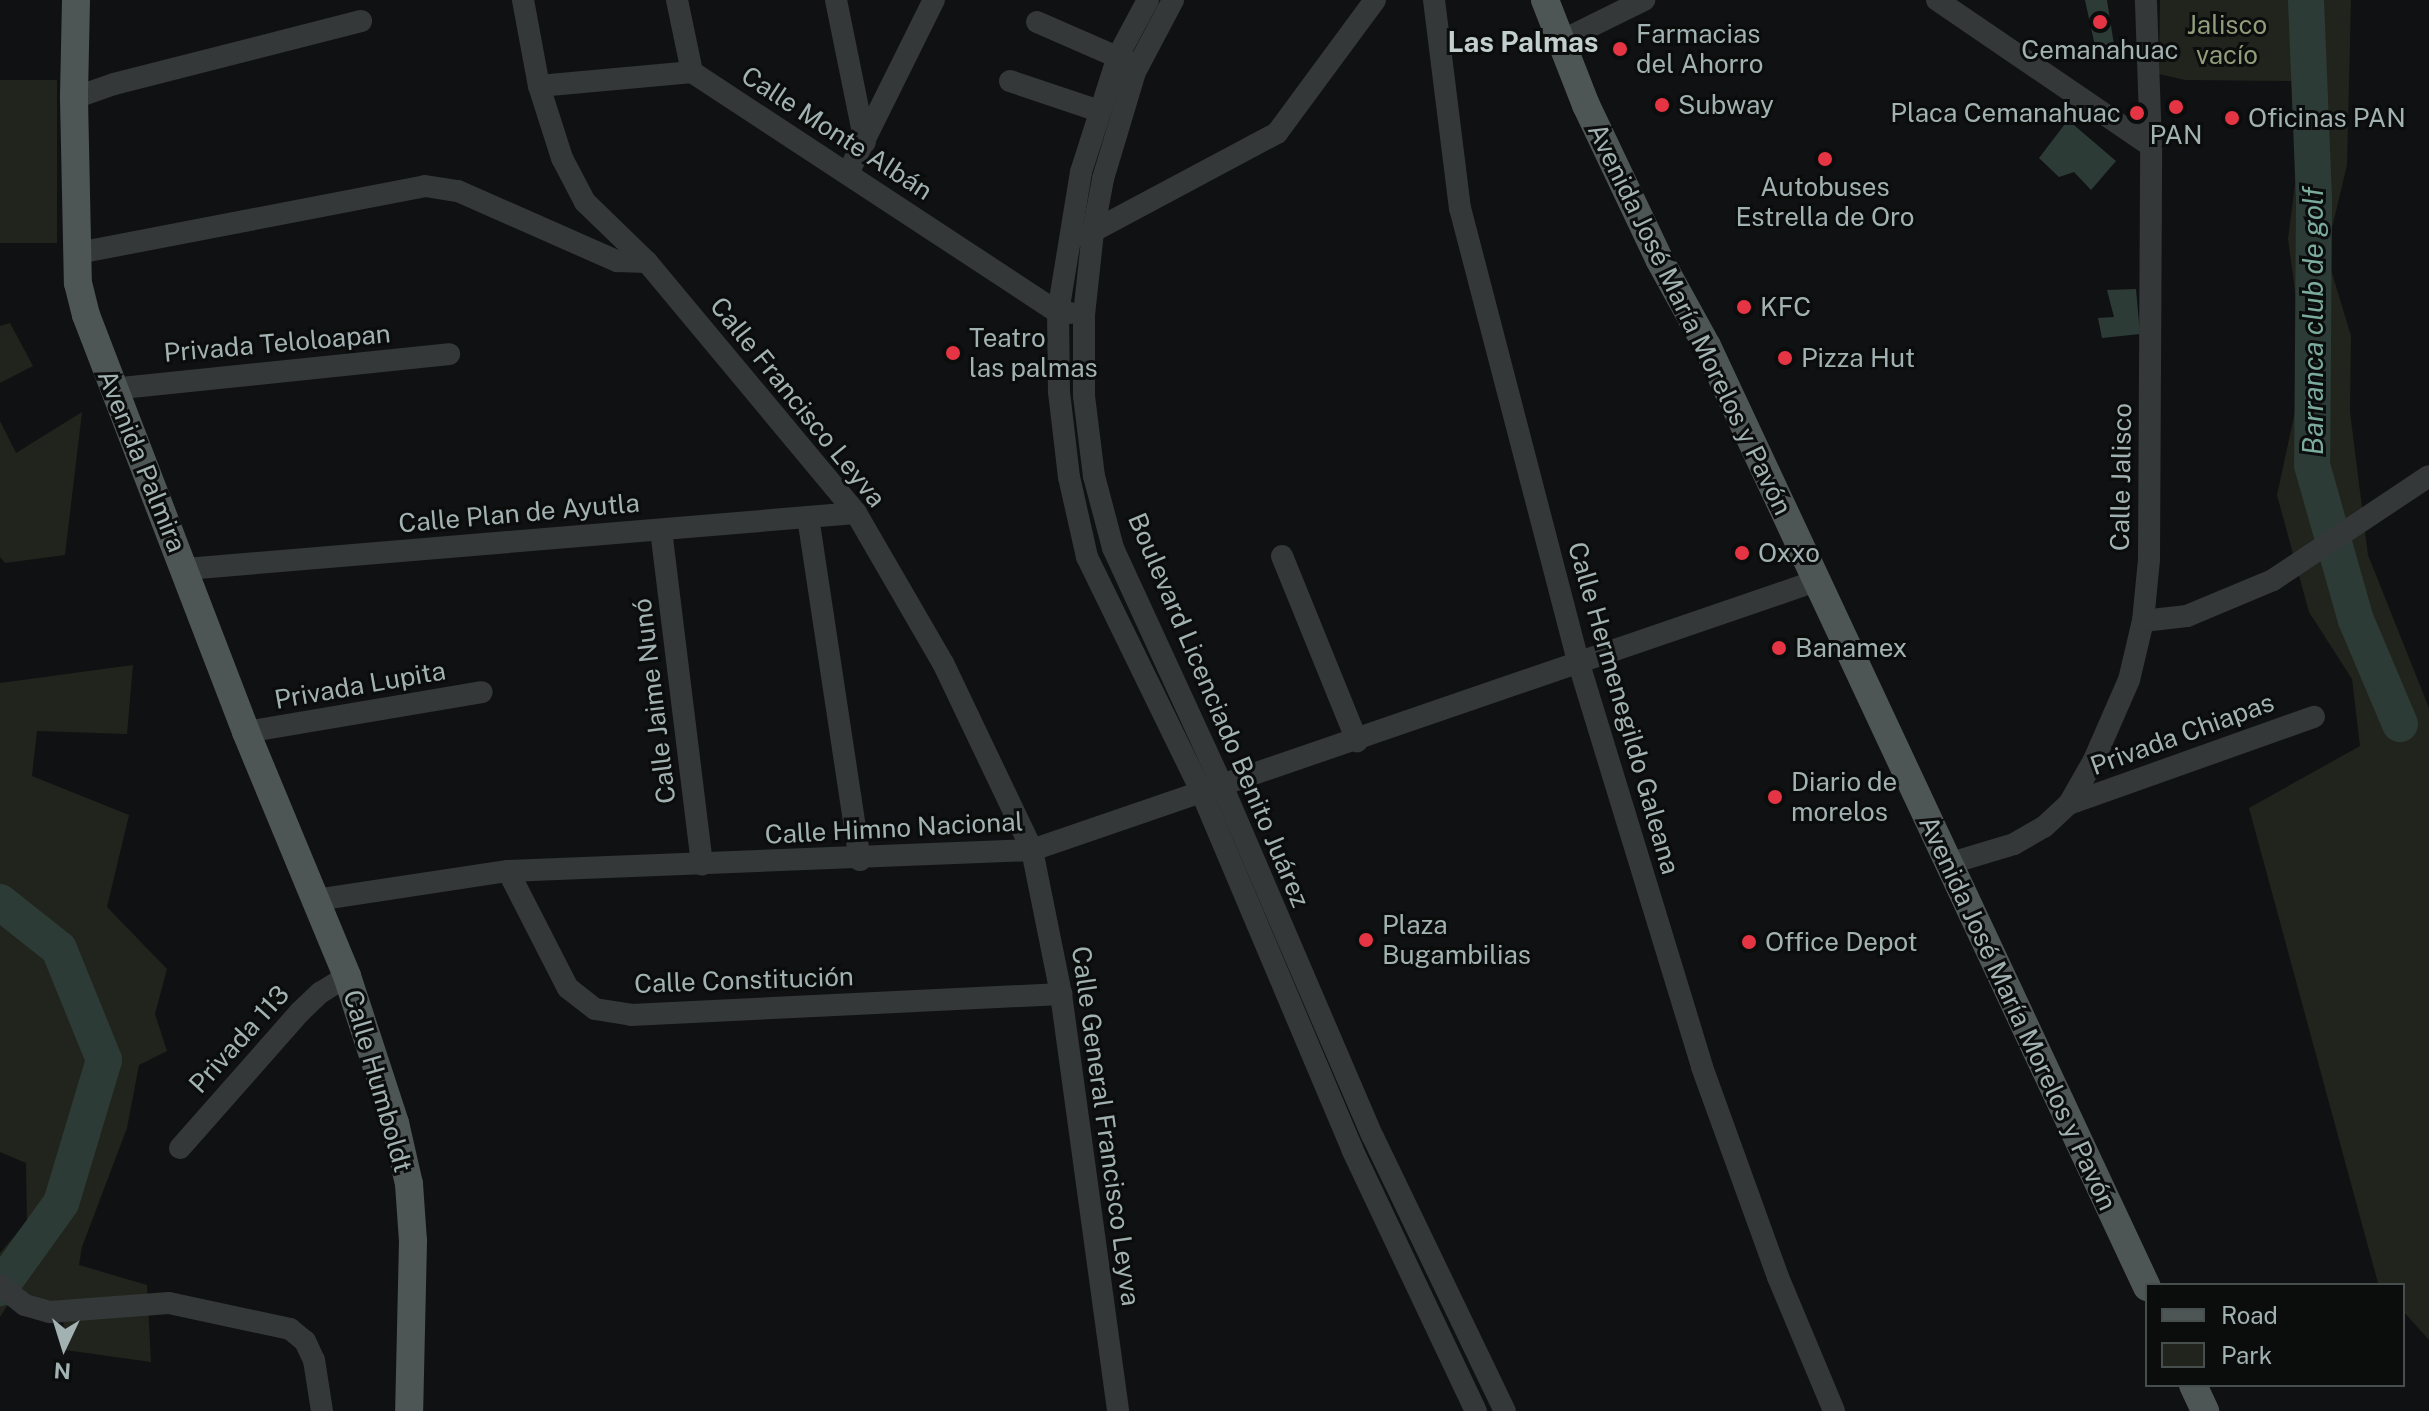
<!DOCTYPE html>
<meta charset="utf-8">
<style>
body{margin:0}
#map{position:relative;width:2429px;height:1411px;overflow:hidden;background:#101112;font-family:"Public Sans",sans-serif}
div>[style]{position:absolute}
.green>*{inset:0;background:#21241d;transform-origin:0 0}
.water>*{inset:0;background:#2d3b37}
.river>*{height:36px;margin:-18px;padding:0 18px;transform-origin:18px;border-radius:18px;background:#2d3b37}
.minor>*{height:22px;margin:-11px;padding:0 11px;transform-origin:11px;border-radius:11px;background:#343838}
.major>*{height:28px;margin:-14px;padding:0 14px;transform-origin:14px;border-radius:14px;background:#4e5555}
.dots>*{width:22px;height:22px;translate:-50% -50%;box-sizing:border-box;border:4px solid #0b0c0c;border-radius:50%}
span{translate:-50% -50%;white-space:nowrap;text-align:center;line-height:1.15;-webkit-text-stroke:6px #0b0c0c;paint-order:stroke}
.park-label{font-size:26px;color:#919c7a}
.poi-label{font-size:26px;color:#a2b1b1}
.left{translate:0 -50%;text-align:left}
.right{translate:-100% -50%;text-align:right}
.street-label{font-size:26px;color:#a2b1b1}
.neighbourhood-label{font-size:28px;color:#c3cece;font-weight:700}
.water-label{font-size:28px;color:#7bab9d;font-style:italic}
.legend{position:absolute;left:2145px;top:1283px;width:260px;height:104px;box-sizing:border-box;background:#0b0c0c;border:2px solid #474e4e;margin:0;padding:10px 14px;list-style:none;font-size:24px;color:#a2b1b1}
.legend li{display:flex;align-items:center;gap:16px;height:40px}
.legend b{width:40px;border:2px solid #474e4e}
.north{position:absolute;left:24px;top:1307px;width:80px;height:80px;-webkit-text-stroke:6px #0b0c0c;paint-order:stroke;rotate:184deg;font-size:22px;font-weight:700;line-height:32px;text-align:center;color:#a2b1b1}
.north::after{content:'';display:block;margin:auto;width:28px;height:36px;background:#a2b1b1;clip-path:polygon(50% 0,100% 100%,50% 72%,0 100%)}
</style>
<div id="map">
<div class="green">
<i style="clip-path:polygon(2160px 0,2351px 0,2347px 165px,2326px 253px,2351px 336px,2350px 412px,2368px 555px,2429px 708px,2429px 1340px,2403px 1311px,2403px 1285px,2378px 1283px,2249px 808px,2360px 746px,2352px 679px,2309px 612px,2277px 495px,2305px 365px,2288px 239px,2307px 90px,2295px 81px,2185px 80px,2159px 74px)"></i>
<i style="left:57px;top:80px;width:163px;height:57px;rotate:90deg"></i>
<i style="clip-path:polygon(10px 323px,33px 366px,0 383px,0 326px)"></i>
<i style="clip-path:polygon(82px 412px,65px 555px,5px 563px,0 557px,0 421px,16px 453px)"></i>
<i style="clip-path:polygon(133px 665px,127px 734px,37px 731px,32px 776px,129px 815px,107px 907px,167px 969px,155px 1014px,167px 1051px,139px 1065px,127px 1128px,82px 1247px,79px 1265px,147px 1285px,151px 1362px,65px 1350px,63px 1315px,7px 1306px,0 1317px,0 1253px,27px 1221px,26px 1163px,0 1152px,0 683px)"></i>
</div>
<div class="water">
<i style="clip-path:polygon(2085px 0,2107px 0,2114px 45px,2095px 46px)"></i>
<i style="clip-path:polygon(2068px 120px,2116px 161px,2091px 190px,2074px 172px,2059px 177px,2039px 158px)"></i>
<i style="clip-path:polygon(2136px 289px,2140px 334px,2102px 338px,2098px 318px,2114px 317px,2107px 290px)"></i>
</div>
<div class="river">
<i style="left:2306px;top:0;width:201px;rotate:87.7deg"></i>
<i style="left:2314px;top:201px;width:264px;rotate:90.4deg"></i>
<i style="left:2312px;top:465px;width:161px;rotate:74.2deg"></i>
<i style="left:2356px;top:620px;width:113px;rotate:67.1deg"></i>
<i style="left:0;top:902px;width:75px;rotate:38.5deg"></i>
<i style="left:59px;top:949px;width:120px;rotate:67.9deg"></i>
<i style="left:104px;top:1060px;width:149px;rotate:106.7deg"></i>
<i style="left:61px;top:1203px;width:105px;rotate:125.7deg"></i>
</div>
<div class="minor">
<i style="left:523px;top:0;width:87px;rotate:79.5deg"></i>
<i style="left:539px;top:86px;width:76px;rotate:72.3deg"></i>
<i style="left:562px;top:158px;width:50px;rotate:62.4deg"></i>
<i style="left:585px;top:202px;width:86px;rotate:44.1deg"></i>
<i style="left:647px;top:262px;width:327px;rotate:50.2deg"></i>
<i style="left:856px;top:513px;width:173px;rotate:59.9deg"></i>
<i style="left:943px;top:663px;width:207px;rotate:64.5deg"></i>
<i style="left:1032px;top:850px;width:147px;rotate:78.6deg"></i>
<i style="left:1061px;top:994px;width:421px;rotate:82.2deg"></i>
<i style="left:677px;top:0;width:74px;rotate:78.2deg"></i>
<i style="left:836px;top:0;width:145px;rotate:78.5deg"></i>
<i style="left:1148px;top:0;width:64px;rotate:118.2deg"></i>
<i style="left:1118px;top:56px;width:122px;rotate:107.7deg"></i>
<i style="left:1081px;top:172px;width:142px;rotate:99.3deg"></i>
<i style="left:1058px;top:312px;width:80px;rotate:89.3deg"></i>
<i style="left:1059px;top:392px;width:86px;rotate:83.3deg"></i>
<i style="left:1069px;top:477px;width:82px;rotate:77.3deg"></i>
<i style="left:1087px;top:557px;width:260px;rotate:64deg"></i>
<i style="left:1201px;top:791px;width:389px;rotate:67.1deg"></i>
<i style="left:1352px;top:1149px;width:290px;rotate:64.7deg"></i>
<i style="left:1173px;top:0;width:81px;rotate:117.8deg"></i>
<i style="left:1135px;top:72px;width:112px;rotate:106.7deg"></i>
<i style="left:1103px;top:179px;width:54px;rotate:100.7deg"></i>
<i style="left:1093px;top:232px;width:83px;rotate:96.2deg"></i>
<i style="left:1084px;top:315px;width:81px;rotate:90deg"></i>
<i style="left:1084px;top:396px;width:81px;rotate:82.9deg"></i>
<i style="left:1094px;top:476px;width:74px;rotate:75.2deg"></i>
<i style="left:1113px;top:548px;width:259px;rotate:65.3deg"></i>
<i style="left:1221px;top:783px;width:385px;rotate:66.8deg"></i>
<i style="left:1373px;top:1137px;width:304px;rotate:64.3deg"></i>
<i style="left:1434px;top:0;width:210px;rotate:82.9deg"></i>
<i style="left:1460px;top:208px;width:471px;rotate:75.4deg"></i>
<i style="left:1579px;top:664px;width:421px;rotate:73deg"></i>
<i style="left:1702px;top:1067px;width:223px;rotate:70.1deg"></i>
<i style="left:1778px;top:1277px;width:145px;rotate:67.3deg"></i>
<i style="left:1937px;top:0;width:259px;rotate:34.3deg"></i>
<i style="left:1037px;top:22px;width:103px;rotate:23.6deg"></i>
<i style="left:1561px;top:41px;width:93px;rotate:-26.3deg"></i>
<i style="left:1010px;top:81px;width:94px;rotate:18.6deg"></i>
<i style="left:539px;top:86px;width:154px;rotate:-5.2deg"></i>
<i style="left:692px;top:72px;width:438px;rotate:33.3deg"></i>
<i style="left:1058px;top:312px;width:12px;rotate:5deg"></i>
<i style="left:74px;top:98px;width:42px;rotate:-19.3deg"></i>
<i style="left:114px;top:84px;width:255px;rotate:-14.3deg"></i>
<i style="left:848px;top:173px;width:193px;rotate:-63.6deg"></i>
<i style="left:1084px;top:236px;width:219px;rotate:-28.1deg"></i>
<i style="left:1277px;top:133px;width:165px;rotate:-53.6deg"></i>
<i style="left:78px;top:253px;width:353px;rotate:-10.9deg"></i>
<i style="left:425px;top:186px;width:33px;rotate:9deg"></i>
<i style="left:458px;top:191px;width:174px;rotate:23.8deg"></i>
<i style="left:617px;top:261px;width:30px;rotate:2deg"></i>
<i style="left:112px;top:389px;width:339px;rotate:-5.9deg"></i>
<i style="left:808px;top:517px;width:347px;rotate:81.4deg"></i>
<i style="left:661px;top:530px;width:337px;rotate:83deg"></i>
<i style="left:1282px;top:556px;width:200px;rotate:67.9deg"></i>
<i style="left:186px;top:569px;width:672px;rotate:-4.78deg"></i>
<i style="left:2143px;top:621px;width:44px;rotate:-6.5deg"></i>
<i style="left:2187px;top:616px;width:93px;rotate:-22.7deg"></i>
<i style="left:2273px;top:580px;width:187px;rotate:-33.7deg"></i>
<i style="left:246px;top:732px;width:239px;rotate:-9.6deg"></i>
<i style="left:2069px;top:804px;width:260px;rotate:-19.6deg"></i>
<i style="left:1951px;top:863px;width:66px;rotate:-16.8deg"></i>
<i style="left:2014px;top:844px;width:34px;rotate:-30deg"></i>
<i style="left:2044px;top:827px;width:34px;rotate:-43deg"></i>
<i style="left:2069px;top:804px;width:51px;rotate:-60.4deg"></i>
<i style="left:2094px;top:760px;width:87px;rotate:-66.4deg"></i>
<i style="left:2129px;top:680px;width:61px;rotate:-76.7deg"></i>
<i style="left:2143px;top:621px;width:61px;rotate:-84.4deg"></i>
<i style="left:2149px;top:560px;width:414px;rotate:-89.7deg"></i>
<i style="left:2151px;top:146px;width:146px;rotate:-92deg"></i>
<i style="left:508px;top:871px;width:131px;rotate:62.9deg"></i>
<i style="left:568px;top:988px;width:34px;rotate:38deg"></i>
<i style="left:595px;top:1009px;width:36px;rotate:9deg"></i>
<i style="left:631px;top:1015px;width:431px;rotate:-2.8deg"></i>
<i style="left:316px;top:900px;width:194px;rotate:-8.6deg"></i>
<i style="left:508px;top:871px;width:524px;rotate:-2.29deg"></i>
<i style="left:1032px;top:850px;width:829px;rotate:-18.94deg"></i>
<i style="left:180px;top:1148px;width:181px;rotate:-48.6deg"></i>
<i style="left:300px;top:1012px;width:28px;rotate:-44deg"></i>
<i style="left:320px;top:993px;width:32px;rotate:-32deg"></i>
<i style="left:0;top:1285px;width:32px;rotate:39deg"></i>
<i style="left:25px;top:1305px;width:26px;rotate:16deg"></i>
<i style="left:50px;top:1312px;width:119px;rotate:-4.3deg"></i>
<i style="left:169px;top:1303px;width:124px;rotate:12.1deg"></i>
<i style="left:290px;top:1329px;width:19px;rotate:39deg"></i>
<i style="left:305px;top:1341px;width:21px;rotate:65deg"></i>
<i style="left:314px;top:1360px;width:52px;rotate:81.1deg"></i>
</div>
<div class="major">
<i style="left:76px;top:0;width:98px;rotate:91.2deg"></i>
<i style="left:74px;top:98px;width:185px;rotate:88.8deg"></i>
<i style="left:78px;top:283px;width:33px;rotate:76deg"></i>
<i style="left:86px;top:315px;width:447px;rotate:69deg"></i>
<i style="left:246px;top:732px;width:264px;rotate:67.5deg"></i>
<i style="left:347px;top:976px;width:155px;rotate:71.9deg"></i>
<i style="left:395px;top:1123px;width:63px;rotate:77.1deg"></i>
<i style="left:409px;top:1184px;width:57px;rotate:86deg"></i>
<i style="left:413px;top:1241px;width:170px;rotate:91.3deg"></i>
<i style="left:1545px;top:0;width:113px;rotate:68.7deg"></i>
<i style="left:1586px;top:105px;width:170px;rotate:64.6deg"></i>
<i style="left:1659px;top:259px;width:99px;rotate:61.1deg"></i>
<i style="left:1707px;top:346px;width:1039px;rotate:64.94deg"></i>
<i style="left:2193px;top:1385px;width:29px;rotate:65deg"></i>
</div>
<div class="dots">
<i style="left:2100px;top:22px;background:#e53545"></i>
<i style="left:1620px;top:49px;background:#e53545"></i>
<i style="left:1662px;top:105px;background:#e53545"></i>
<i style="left:2176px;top:107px;background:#e53545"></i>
<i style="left:2137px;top:113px;background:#e53545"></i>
<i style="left:2232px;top:118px;background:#e53545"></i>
<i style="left:1825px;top:159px;background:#e53545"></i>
<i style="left:1744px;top:307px;background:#e53545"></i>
<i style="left:953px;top:353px;background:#e53545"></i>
<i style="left:1785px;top:358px;background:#e53545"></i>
<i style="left:1742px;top:553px;background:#e53545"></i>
<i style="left:1779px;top:648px;background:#e53545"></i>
<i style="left:1775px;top:797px;background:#e53545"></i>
<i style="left:1366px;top:940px;background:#e53545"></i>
<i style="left:1749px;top:942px;background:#e53545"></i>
</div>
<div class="park-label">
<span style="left:2227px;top:40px">Jalisco<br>vacío</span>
</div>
<div class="poi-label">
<span class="left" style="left:1636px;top:49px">Farmacias<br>del Ahorro</span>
<span style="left:2100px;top:50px">Cemanahuac</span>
<span class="left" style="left:1678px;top:105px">Subway</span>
<span class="right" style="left:2121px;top:113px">Placa Cemanahuac</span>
<span class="left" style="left:2248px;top:118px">Oficinas PAN</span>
<span style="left:2176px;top:135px">PAN</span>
<span style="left:1825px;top:202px">Autobuses<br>Estrella de Oro</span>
<span class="left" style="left:1760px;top:307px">KFC</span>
<span class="left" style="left:969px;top:353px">Teatro<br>las palmas</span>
<span class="left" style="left:1801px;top:358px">Pizza Hut</span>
<span class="left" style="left:1758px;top:553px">Oxxo</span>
<span class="left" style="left:1795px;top:648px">Banamex</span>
<span class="left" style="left:1791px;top:797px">Diario de<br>morelos</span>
<span class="left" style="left:1382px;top:940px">Plaza<br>Bugambilias</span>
<span class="left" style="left:1765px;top:942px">Office Depot</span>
</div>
<div class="street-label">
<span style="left:837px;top:133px;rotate:33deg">Calle Monte Albán</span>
<span style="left:1690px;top:319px;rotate:64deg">Avenida José María Morelos y Pavón</span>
<span style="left:277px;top:343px;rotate:-5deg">Privada Teloloapan</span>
<span style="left:798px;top:402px;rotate:51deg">Calle Francisco Leyva</span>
<span style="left:142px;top:461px;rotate:68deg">Avenida Palmira</span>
<span style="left:2121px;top:477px;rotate:-89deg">Calle Jalisco</span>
<span style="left:519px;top:513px;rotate:-5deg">Calle Plan de Ayutla</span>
<span style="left:360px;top:685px;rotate:-10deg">Privada Lupita</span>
<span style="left:654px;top:701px;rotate:-97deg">Calle Jaime Nunó</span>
<span style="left:1624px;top:708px;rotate:74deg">Calle Hermenegildo Galeana</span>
<span style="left:1219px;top:710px;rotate:67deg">Boulevard Licenciado Benito Juárez</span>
<span style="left:2182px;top:734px;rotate:-20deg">Privada Chiapas</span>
<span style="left:894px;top:828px;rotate:-3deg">Calle Himno Nacional</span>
<span style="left:744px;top:980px;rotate:-2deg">Calle Constitución</span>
<span style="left:2018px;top:1013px;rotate:65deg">Avenida José María Morelos y Pavón</span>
<span style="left:239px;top:1039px;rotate:-48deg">Privada 113</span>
<span style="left:378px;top:1081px;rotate:74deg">Calle Humboldt</span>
<span style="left:1106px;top:1126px;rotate:82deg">Calle General Francisco Leyva</span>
</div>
<div class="neighbourhood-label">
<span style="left:1523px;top:42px">Las Palmas</span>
</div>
<div class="water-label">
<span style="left:2313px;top:321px;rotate:-90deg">Barranca club de golf</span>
</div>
<ul class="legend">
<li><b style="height:10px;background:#4e5555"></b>Road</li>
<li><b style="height:22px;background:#21241d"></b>Park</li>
</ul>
<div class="north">N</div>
</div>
